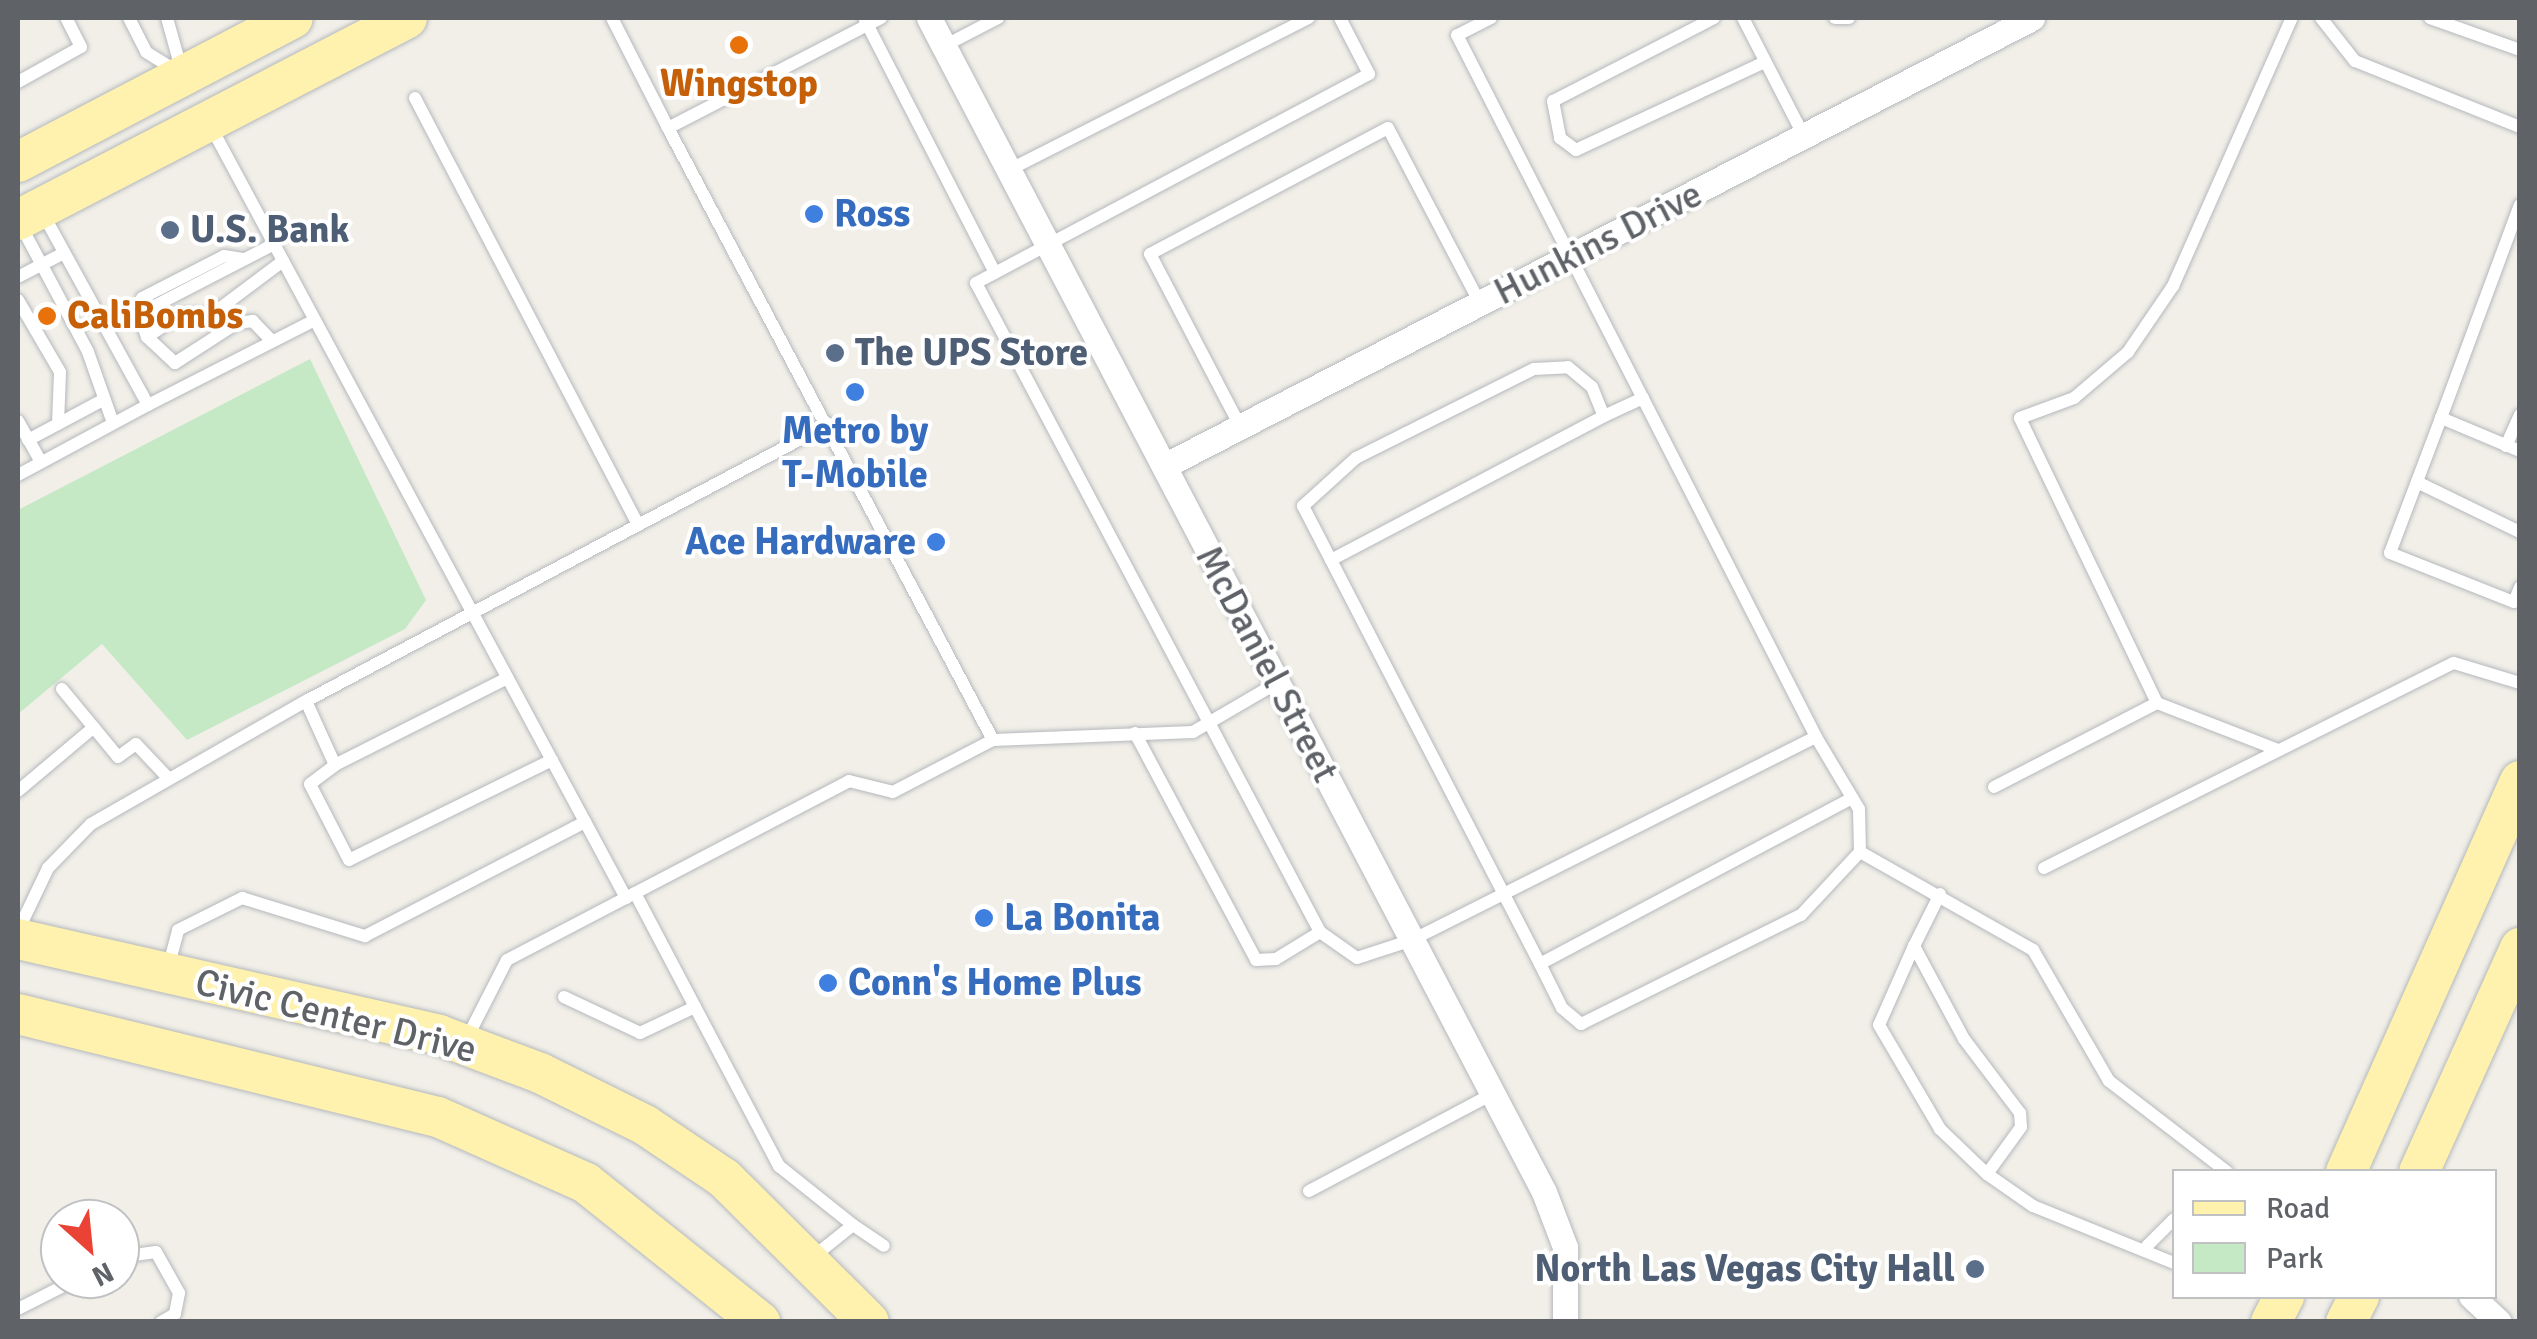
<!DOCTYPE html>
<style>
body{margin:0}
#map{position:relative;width:2537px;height:1339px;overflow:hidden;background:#f1efe8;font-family:Signika,sans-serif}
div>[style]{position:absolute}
.green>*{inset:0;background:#c5e8c5}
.roads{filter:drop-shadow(0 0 2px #b5b8bc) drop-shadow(0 0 2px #b5b8bc)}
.lane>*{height:12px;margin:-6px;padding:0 6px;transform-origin:6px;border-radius:6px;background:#fff}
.street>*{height:25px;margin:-12.5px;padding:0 12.5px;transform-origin:12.5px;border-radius:12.5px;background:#fff}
.primary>*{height:40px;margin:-20px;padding:0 20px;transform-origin:20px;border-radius:20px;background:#fff2af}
.dots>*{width:28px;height:28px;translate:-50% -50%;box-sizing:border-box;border:5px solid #fff;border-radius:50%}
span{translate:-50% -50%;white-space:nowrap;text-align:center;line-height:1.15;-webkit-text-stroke:8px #fff;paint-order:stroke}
.food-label{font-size:38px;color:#c56008;font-weight:700}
.left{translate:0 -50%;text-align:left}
.shop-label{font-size:38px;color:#366cbe;font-weight:700}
.right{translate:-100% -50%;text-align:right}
.service-label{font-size:38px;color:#4e5e75;font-weight:700}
.street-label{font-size:38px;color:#5f6368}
.frame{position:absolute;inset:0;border:20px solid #5f6368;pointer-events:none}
.legend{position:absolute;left:2172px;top:1169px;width:325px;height:130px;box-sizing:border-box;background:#fff;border:2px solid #bfc1c3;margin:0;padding:12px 18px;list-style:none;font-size:30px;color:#5f6368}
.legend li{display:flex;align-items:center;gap:20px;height:50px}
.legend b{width:50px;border:2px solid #bfc1c3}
.north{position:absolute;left:40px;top:1199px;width:100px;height:100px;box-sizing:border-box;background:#fff;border:2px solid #bfc1c3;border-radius:50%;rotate:153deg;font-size:28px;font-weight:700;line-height:40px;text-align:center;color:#5f6368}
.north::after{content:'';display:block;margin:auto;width:35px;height:45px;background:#ea4335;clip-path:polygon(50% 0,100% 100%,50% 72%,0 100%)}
</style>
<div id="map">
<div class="green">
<i style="clip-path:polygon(310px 359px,426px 600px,405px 629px,187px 740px,102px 644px,18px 714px,18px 510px)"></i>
</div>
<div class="roads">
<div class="lane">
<i style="left:129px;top:18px;width:38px;rotate:63deg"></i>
<i style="left:146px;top:52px;width:36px;rotate:32deg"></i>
<i style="left:167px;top:18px;width:52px;rotate:74.4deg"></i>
<i style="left:612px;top:18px;width:123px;rotate:63deg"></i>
<i style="left:881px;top:18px;width:240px;rotate:152.7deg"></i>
<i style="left:668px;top:128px;width:693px;rotate:62.03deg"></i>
<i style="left:993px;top:740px;width:200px;rotate:-2.3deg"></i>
<i style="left:1193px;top:732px;width:97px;rotate:-30.3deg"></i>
<i style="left:1340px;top:18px;width:63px;rotate:62.6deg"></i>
<i style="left:1369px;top:74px;width:445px;rotate:152deg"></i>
<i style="left:976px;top:283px;width:735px;rotate:62.07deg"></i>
<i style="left:1320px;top:932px;width:45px;rotate:35.1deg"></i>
<i style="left:1357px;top:958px;width:58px;rotate:-18.1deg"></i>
<i style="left:1412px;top:940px;width:452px;rotate:-26.7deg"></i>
<i style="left:1816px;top:737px;width:84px;rotate:59.2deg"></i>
<i style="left:1859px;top:809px;width:43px;rotate:88.7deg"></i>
<i style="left:1860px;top:852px;width:199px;rotate:29.5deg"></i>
<i style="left:2033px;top:950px;width:151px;rotate:59.9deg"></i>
<i style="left:2109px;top:1081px;width:149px;rotate:37.6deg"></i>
<i style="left:1491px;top:18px;width:38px;rotate:153deg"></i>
<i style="left:1457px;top:35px;width:788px;rotate:62.91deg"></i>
<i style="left:1714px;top:18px;width:181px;rotate:152.7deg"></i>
<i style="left:1553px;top:101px;width:38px;rotate:79deg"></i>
<i style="left:1560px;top:138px;width:20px;rotate:37deg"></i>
<i style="left:1576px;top:150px;width:208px;rotate:-25deg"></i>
<i style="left:1743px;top:18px;width:133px;rotate:62.7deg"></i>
<i style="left:1835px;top:18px;width:14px"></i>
<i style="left:2321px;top:18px;width:55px;rotate:51.7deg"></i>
<i style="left:2355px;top:61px;width:178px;rotate:21.8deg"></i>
<i style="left:2430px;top:18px;width:96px;rotate:19.6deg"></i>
<i style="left:865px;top:20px;width:284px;rotate:62.8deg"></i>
<i style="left:944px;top:46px;width:61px;rotate:-27.4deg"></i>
<i style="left:18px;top:82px;width:72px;rotate:-29.1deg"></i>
<i style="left:81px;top:47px;width:33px;rotate:-117deg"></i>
<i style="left:415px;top:98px;width:479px;rotate:62.4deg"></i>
<i style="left:210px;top:125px;width:878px;rotate:61.71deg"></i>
<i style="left:1009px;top:170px;width:336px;rotate:-26.9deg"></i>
<i style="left:42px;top:212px;width:220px;rotate:61.2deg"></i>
<i style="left:148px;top:405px;width:187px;rotate:-27deg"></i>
<i style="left:19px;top:222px;width:147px;rotate:62deg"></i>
<i style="left:88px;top:352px;width:75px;rotate:70.6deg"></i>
<i style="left:18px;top:277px;width:52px;rotate:-27.6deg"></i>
<i style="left:18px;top:300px;width:83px;rotate:59.7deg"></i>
<i style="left:60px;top:372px;width:52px;rotate:92.2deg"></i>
<i style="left:139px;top:314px;width:16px;rotate:-79deg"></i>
<i style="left:142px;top:298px;width:92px;rotate:-27.1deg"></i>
<i style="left:224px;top:256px;width:19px;rotate:9deg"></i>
<i style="left:147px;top:337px;width:24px;rotate:-109deg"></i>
<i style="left:139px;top:314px;width:152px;rotate:-27.4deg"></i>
<i style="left:272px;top:341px;width:28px;rotate:-134deg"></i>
<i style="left:253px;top:321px;width:16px;rotate:173deg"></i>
<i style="left:237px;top:323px;width:74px;rotate:147.2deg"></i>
<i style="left:175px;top:363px;width:38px;rotate:-137deg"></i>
<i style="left:147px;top:337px;width:41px;rotate:-34.1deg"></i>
<i style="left:181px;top:314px;width:30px;rotate:2deg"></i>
<i style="left:211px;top:315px;width:90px;rotate:-36.9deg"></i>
<i style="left:2441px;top:418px;width:227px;rotate:-69.7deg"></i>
<i style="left:18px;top:421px;width:47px;rotate:60.7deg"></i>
<i style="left:1240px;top:426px;width:194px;rotate:-117.6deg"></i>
<i style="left:1150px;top:254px;width:269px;rotate:-27.9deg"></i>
<i style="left:1388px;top:128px;width:198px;rotate:62.3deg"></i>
<i style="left:28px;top:440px;width:83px;rotate:-28.1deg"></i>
<i style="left:2506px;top:446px;width:34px;rotate:-66deg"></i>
<i style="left:2520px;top:451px;width:86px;rotate:-157.3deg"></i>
<i style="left:2441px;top:418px;width:144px;rotate:110.7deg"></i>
<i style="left:2390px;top:553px;width:133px;rotate:21.6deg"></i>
<i style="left:2514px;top:602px;width:16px;rotate:-68deg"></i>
<i style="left:18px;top:475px;width:148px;rotate:-28.3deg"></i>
<i style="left:2417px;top:482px;width:114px;rotate:25.9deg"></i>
<i style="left:1331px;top:560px;width:309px;rotate:-27.8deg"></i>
<i style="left:62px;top:689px;width:88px;rotate:50.5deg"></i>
<i style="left:118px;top:757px;width:22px;rotate:-36deg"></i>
<i style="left:136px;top:744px;width:48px;rotate:46.7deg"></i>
<i style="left:2157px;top:703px;width:316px;rotate:-115.7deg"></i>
<i style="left:2020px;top:418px;width:58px;rotate:-20.3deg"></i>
<i style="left:2074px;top:398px;width:71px;rotate:-40.4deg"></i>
<i style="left:2128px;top:352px;width:80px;rotate:-55.7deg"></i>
<i style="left:2173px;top:286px;width:293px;rotate:-66.1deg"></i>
<i style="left:1135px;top:733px;width:257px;rotate:61.9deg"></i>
<i style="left:1256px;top:960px;width:20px;rotate:-3deg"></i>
<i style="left:1276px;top:959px;width:52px;rotate:-31.5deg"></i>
<i style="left:552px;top:760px;width:226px;rotate:153.8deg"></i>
<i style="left:349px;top:860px;width:85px;rotate:-117.2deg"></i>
<i style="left:310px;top:784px;width:31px;rotate:-37deg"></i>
<i style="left:335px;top:765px;width:70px;rotate:-114.4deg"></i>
<i style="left:306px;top:701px;width:592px;rotate:-27.91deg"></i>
<i style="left:335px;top:765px;width:193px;rotate:-26.8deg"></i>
<i style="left:1994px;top:787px;width:183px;rotate:-27.3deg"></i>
<i style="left:2157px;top:703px;width:130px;rotate:21.2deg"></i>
<i style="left:18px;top:791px;width:99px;rotate:-40.1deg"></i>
<i style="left:1852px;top:798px;width:353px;rotate:152deg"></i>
<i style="left:1540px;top:964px;width:49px;rotate:63.4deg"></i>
<i style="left:1562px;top:1008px;width:25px;rotate:40deg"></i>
<i style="left:1581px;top:1024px;width:246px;rotate:-26.4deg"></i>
<i style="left:1801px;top:915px;width:86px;rotate:-46.9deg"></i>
<i style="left:2044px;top:868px;width:458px;rotate:-26.6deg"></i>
<i style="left:2454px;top:663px;width:69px;rotate:16.9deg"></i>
<i style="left:635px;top:893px;width:309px;rotate:62.2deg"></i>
<i style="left:779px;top:1166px;width:95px;rotate:38.6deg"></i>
<i style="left:18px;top:931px;width:70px;rotate:-64.5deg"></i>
<i style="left:48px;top:868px;width:62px;rotate:-45.7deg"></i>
<i style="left:91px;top:824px;width:248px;rotate:-29.8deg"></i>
<i style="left:1914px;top:946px;width:58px;rotate:-63.4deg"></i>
<i style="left:1540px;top:964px;width:516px;rotate:-117.36deg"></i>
<i style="left:1303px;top:506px;width:72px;rotate:-42.2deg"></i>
<i style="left:1356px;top:458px;width:199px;rotate:-26.6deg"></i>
<i style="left:1534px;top:369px;width:34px;rotate:-3deg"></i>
<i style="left:1568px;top:367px;width:31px;rotate:40deg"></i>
<i style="left:1592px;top:387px;width:31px;rotate:68deg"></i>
<i style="left:1604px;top:416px;width:43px;rotate:-24.8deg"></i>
<i style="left:168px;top:968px;width:39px;rotate:-75deg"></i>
<i style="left:178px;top:930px;width:72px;rotate:-26.6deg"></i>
<i style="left:242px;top:898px;width:129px;rotate:17.2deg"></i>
<i style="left:365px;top:936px;width:248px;rotate:-27.4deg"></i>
<i style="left:564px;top:997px;width:84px;rotate:25.3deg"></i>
<i style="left:640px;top:1033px;width:61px;rotate:-25.3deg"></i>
<i style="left:465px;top:1042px;width:92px;rotate:-62.9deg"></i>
<i style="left:507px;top:960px;width:386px;rotate:-27.6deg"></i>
<i style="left:849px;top:781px;width:45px;rotate:14deg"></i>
<i style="left:893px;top:792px;width:113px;rotate:-27.5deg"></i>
<i style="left:1987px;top:1174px;width:58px;rotate:-54.1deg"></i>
<i style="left:2021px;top:1127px;width:14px;rotate:-94deg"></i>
<i style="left:2020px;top:1113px;width:93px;rotate:-127.1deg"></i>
<i style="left:1964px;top:1039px;width:106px;rotate:-118.3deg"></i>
<i style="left:1914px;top:946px;width:86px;rotate:113.9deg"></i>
<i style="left:1879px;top:1025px;width:121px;rotate:59.6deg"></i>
<i style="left:1940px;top:1129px;width:65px;rotate:43.8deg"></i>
<i style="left:1987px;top:1174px;width:56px;rotate:34.8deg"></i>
<i style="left:2033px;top:1206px;width:152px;rotate:22deg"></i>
<i style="left:1309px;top:1191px;width:207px;rotate:-27.9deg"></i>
<i style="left:2147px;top:1246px;width:38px;rotate:-45deg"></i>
<i style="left:120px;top:1257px;width:36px;rotate:-8deg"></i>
<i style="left:156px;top:1252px;width:47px;rotate:60.7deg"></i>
<i style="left:179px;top:1293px;width:21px;rotate:101deg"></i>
<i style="left:175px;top:1314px;width:16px;rotate:150deg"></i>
<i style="left:813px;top:1257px;width:51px;rotate:-38.7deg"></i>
<i style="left:853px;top:1225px;width:37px;rotate:34deg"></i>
<i style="left:18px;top:1309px;width:66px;rotate:-27deg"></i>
</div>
<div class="street">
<i style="left:929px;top:18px;width:1325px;rotate:62.35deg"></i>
<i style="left:1544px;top:1192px;width:59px;rotate:69.1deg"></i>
<i style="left:1565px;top:1247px;width:75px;rotate:90deg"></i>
<i style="left:1164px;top:466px;width:977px;rotate:-27.3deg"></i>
<i style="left:2471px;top:1296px;width:38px;rotate:43deg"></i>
</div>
<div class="primary">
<i style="left:18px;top:162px;width:310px;rotate:-27.6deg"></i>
<i style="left:18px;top:220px;width:438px;rotate:-27.4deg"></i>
<i style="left:18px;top:939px;width:432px;rotate:12.8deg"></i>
<i style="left:439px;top:1035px;width:108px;rotate:20.6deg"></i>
<i style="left:540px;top:1073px;width:117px;rotate:26.3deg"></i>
<i style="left:645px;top:1125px;width:95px;rotate:33.9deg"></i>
<i style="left:724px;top:1178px;width:204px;rotate:44.8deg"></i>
<i style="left:18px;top:1014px;width:432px;rotate:13.8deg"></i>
<i style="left:438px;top:1117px;width:162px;rotate:24deg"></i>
<i style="left:586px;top:1183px;width:223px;rotate:38.6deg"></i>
<i style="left:2346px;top:1172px;width:428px;rotate:-66deg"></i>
<i style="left:2419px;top:1172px;width:246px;rotate:-65.7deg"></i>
<i style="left:2271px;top:1322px;width:29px;rotate:-63deg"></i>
<i style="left:2346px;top:1322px;width:29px;rotate:-63deg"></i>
</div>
</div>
<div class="dots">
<i style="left:739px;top:45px;background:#e8710a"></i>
<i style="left:814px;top:214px;background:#3f7fe0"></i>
<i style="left:170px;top:230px;background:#5c6f8a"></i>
<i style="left:47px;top:316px;background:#e8710a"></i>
<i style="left:835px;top:353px;background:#5c6f8a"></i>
<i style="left:855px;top:392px;background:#3f7fe0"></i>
<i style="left:936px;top:542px;background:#3f7fe0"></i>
<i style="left:984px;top:918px;background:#3f7fe0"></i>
<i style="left:828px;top:983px;background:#3f7fe0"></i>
<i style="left:1975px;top:1269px;background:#5c6f8a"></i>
</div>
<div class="food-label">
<span style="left:739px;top:84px">Wingstop</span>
<span class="left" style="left:67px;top:316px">CaliBombs</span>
</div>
<div class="shop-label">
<span class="left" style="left:834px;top:214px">Ross</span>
<span style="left:855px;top:453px">Metro by<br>T-Mobile</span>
<span class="right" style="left:916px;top:542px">Ace Hardware</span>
<span class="left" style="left:1004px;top:918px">La Bonita</span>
<span class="left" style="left:848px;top:983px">Conn's Home Plus</span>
</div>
<div class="service-label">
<span class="left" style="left:190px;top:230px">U.S. Bank</span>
<span class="left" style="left:855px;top:353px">The UPS Store</span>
<span class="right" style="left:1955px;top:1269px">North Las Vegas City Hall</span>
</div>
<div class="street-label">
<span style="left:1598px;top:243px;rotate:-27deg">Hunkins Drive</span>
<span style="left:1267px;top:664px;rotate:62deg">McDaniel Street</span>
<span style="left:336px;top:1016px;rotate:14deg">Civic Center Drive</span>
</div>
<div class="frame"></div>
<ul class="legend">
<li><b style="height:12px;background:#fff2af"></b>Road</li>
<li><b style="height:28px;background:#c5e8c5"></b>Park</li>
</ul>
<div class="north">N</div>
</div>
